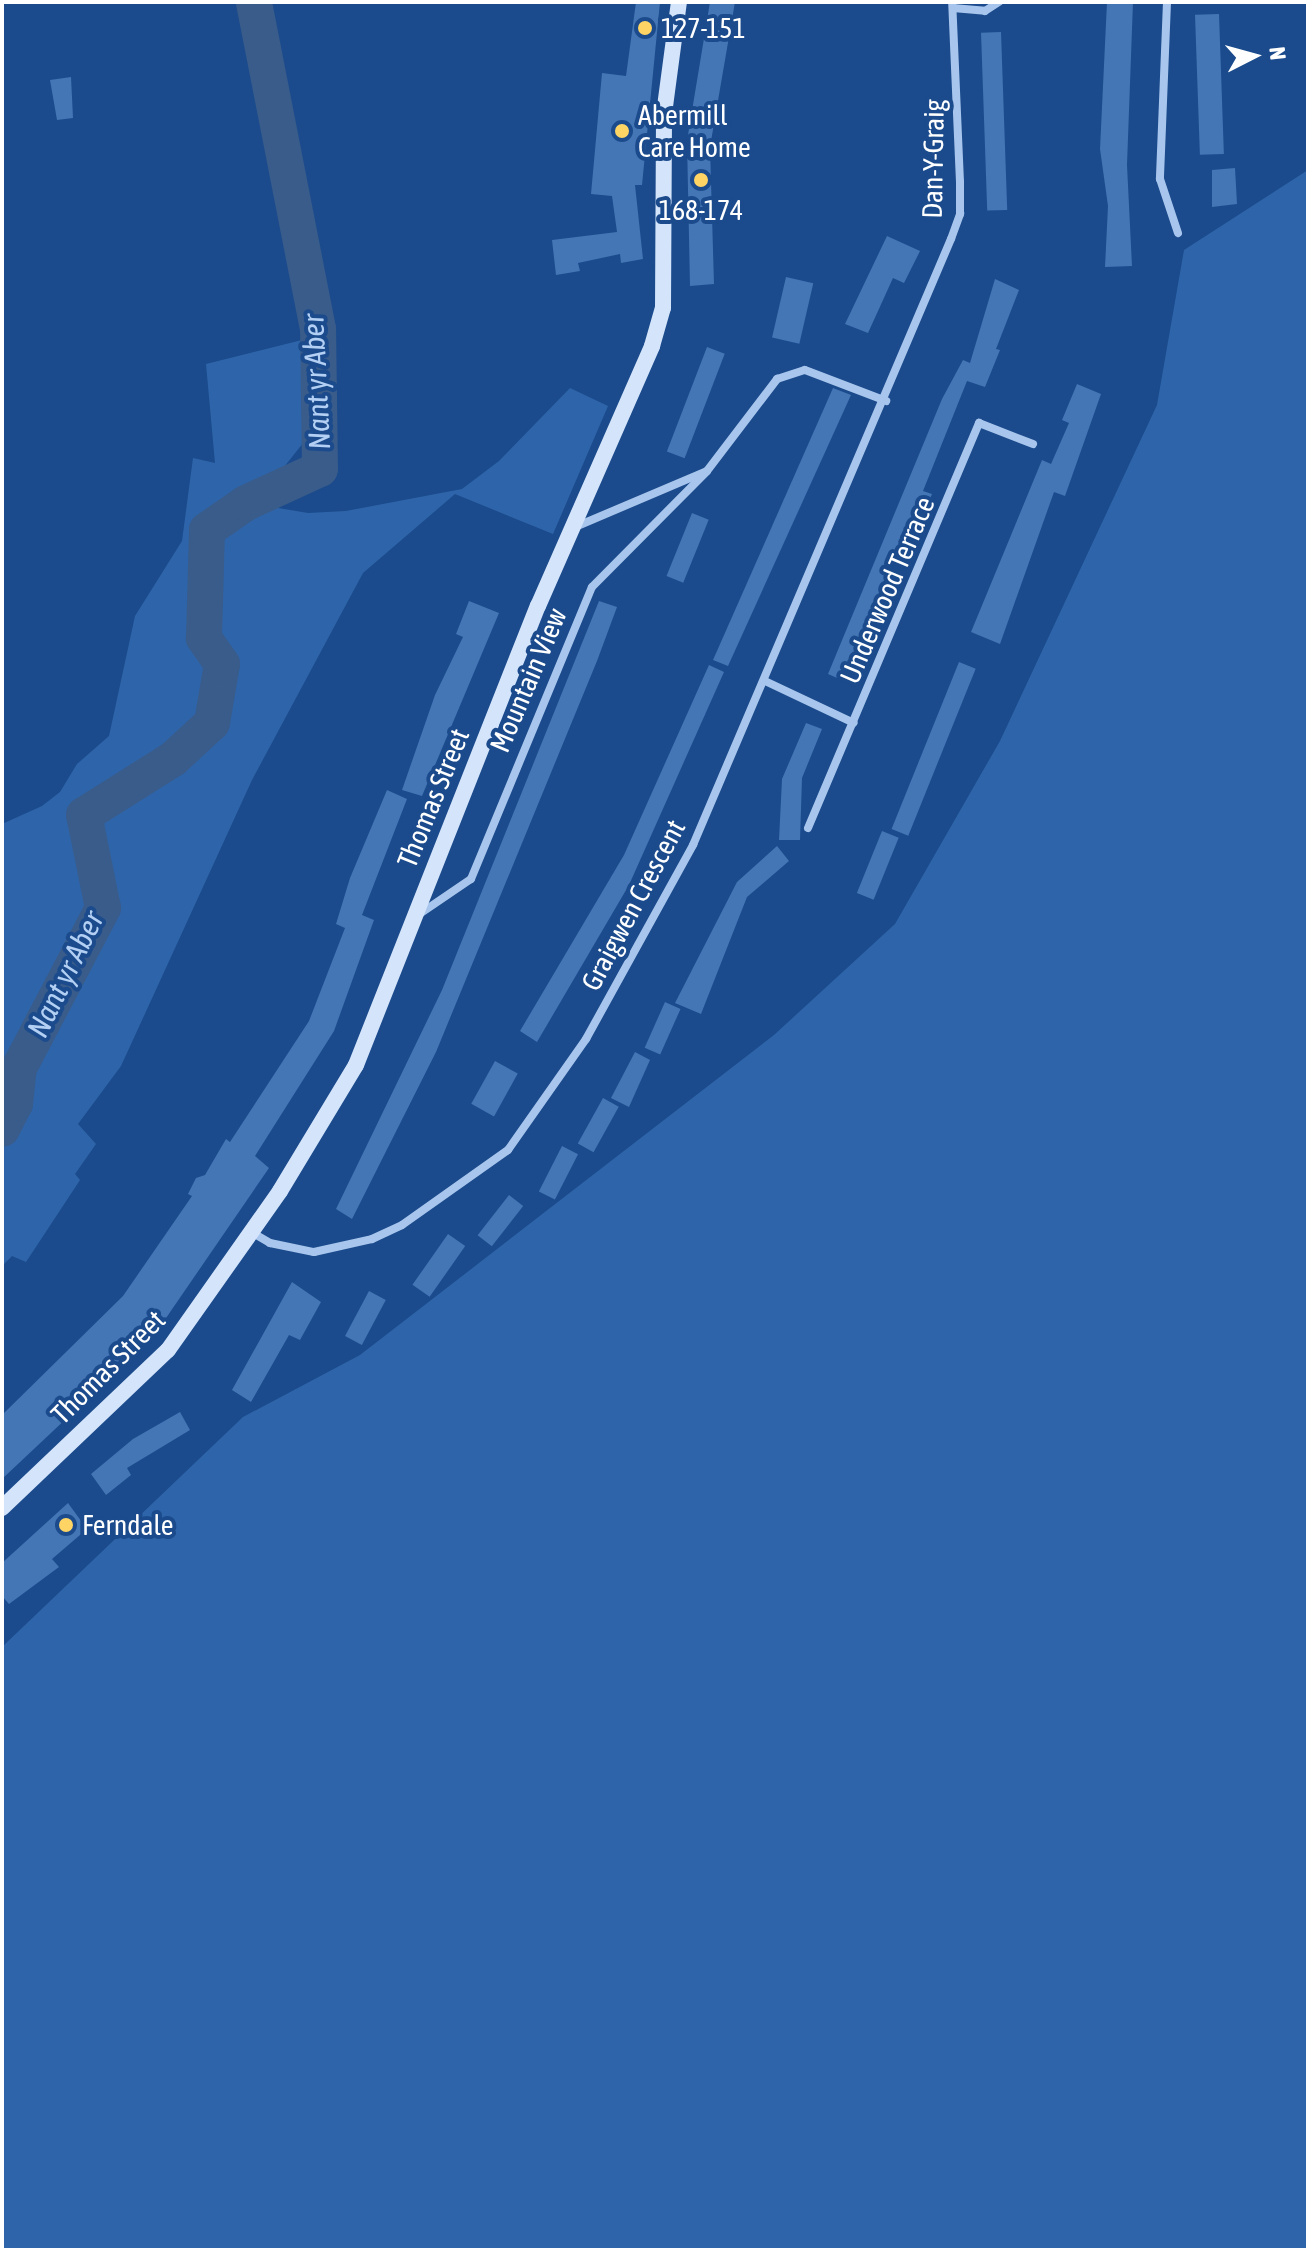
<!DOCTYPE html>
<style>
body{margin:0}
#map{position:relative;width:1310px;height:2252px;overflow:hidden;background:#1b4b8c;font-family:"Asap Condensed",sans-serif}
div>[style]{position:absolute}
.green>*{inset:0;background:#2e65aa}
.river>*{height:36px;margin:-18px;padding:0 18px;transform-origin:18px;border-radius:18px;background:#395c8b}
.building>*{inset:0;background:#4475b4;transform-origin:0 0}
.minor>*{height:8px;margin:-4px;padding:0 4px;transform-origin:4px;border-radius:4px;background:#a8c6ed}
.secondary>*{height:16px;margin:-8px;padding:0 8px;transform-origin:8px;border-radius:8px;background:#d4e4fa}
.dots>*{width:22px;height:22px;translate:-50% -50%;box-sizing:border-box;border:4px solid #1b4b8c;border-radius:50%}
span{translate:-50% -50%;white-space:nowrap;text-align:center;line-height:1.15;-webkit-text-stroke:8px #1b4b8c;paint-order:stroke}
.poi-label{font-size:28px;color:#fff}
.left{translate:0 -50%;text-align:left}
.street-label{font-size:28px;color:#fff}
.water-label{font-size:30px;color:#b3d0f4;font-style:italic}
.frame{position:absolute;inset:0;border:4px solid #fff;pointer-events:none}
.north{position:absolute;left:1214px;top:16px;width:80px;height:80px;-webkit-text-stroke:6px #1b4b8c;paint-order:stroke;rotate:84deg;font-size:22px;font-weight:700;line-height:32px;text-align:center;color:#fff}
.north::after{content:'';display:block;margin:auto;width:28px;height:36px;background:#fff;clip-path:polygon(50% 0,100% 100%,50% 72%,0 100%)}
</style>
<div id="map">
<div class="green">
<i style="clip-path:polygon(1308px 170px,1308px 2250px,2px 2250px,2px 1647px,243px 1417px,360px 1355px,774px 1035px,895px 924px,1000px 741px,1157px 405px,1184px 250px)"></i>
<i style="clip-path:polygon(318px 336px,319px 423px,284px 467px,276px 489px,248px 503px,308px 513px,346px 511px,462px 489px,499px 461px,570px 388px,608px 406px,553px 534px,455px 494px,363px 573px,252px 780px,121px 1066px,78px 1124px,96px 1144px,75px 1174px,80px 1180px,26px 1262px,12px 1256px,2px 1266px,2px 824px,42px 806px,60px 792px,77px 764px,109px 736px,135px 616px,182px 541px,193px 458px,215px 463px,206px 364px)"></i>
</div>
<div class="river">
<i style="left:2px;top:1129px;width:28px;rotate:-63deg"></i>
<i style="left:15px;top:1104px;width:36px;rotate:-84deg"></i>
<i style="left:19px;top:1068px;width:181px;rotate:-62.3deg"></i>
<i style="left:103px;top:908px;width:95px;rotate:-101.5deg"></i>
<i style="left:84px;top:815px;width:105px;rotate:-32.2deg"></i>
<i style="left:173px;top:759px;width:53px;rotate:-42.7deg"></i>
<i style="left:212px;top:723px;width:60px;rotate:-80.4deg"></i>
<i style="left:222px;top:664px;width:32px;rotate:-125deg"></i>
<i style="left:204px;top:638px;width:108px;rotate:-88.4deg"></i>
<i style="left:207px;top:530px;width:47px;rotate:-34.7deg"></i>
<i style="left:246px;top:503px;width:81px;rotate:-24.7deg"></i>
<i style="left:320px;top:469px;width:140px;rotate:-90.8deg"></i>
<i style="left:318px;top:329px;width:333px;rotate:-101.1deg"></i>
</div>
<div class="building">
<i style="clip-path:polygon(636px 2px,660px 2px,642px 185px,635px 185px,643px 259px,621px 263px,620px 254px,578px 263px,580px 271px,556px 275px,552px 240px,617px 232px,612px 196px,591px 194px,602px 73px,626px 76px)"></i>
<i style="clip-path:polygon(710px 2px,735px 2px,710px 147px,714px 284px,690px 286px,687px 141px)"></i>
<i style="clip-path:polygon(1107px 2px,1133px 2px,1127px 165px,1132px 266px,1105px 267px,1108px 206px,1100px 149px)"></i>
<i style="left:1219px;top:14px;width:140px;height:24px;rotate:88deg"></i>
<i style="left:1001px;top:32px;width:178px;height:20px;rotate:88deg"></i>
<i style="clip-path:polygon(71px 77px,73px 118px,57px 120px,50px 80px)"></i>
<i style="clip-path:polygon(1235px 168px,1237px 204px,1212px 207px,1212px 170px)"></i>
<i style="clip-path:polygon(887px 236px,920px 251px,904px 283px,893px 278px,868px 333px,845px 324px)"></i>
<i style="left:786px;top:277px;width:28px;height:62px;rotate:13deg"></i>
<i style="clip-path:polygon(995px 279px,1019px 290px,996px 349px,1000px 350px,985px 387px,967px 381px,923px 491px,932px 494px,926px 509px,918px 507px,910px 522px,879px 597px,889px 601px,883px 618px,872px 614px,853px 659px,866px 665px,860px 679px,846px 674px,844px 681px,828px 674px,942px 399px,963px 360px,970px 363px)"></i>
<i style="left:707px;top:347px;width:19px;height:112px;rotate:21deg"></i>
<i style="clip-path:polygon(1077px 384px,1101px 394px,1065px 496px,1054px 492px,1000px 644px,971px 632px,1042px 460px,1051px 464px,1069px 423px,1062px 420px)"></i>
<i style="clip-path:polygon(833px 388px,851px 395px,728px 666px,713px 660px)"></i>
<i style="left:692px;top:513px;width:18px;height:68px;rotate:22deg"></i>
<i style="clip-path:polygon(469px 601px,499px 613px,422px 796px,402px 790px,435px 695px,463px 637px,456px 634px)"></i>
<i style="clip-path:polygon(599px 601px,617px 607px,597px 661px,436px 1052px,352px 1219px,336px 1209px,442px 990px)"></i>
<i style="left:959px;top:662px;width:18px;height:180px;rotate:22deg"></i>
<i style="clip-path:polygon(709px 665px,724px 672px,629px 885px,537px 1042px,520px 1031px,624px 855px)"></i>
<i style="clip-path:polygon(806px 723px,822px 729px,802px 778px,800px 840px,779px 840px,782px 779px)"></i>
<i style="clip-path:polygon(387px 790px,407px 799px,362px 915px,374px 920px,334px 1031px,255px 1156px,269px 1168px,153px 1337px,2px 1479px,2px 1415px,123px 1296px,192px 1196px,188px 1194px,196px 1178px,205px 1175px,226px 1139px,230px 1142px,309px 1021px,345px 928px,336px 924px,350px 878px)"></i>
<i style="left:882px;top:831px;width:18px;height:67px;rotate:22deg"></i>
<i style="clip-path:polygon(777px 846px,789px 861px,747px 897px,701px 1014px,675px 1003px,737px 882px)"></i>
<i style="left:665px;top:1002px;width:17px;height:50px;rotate:24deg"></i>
<i style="clip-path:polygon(635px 1052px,650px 1060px,629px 1107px,611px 1098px)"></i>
<i style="left:495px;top:1061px;width:26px;height:49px;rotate:29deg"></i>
<i style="left:603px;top:1098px;width:18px;height:52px;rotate:29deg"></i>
<i style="left:562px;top:1146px;width:18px;height:51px;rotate:27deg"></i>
<i style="left:509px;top:1195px;width:18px;height:51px;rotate:38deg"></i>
<i style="left:448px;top:1234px;width:21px;height:62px;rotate:35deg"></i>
<i style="clip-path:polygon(292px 1282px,321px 1302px,300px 1340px,289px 1335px,251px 1402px,232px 1390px)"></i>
<i style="left:369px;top:1291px;width:19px;height:51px;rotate:28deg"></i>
<i style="clip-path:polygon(180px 1412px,190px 1430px,127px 1468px,131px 1475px,106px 1495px,91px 1474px,133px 1439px)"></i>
<i style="clip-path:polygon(68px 1503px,87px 1529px,52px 1559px,59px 1567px,9px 1604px,2px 1596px,2px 1563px)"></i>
</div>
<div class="minor">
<i style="left:1167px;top:2px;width:177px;rotate:92.3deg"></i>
<i style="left:1160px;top:179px;width:57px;rotate:71.6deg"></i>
<i style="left:953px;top:8px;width:32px;rotate:5deg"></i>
<i style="left:985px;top:11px;width:17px;rotate:-33deg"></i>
<i style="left:575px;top:527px;width:143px;rotate:-23deg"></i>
<i style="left:707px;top:471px;width:116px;rotate:-52.7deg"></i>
<i style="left:777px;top:379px;width:29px;rotate:-18deg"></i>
<i style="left:805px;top:370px;width:87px;rotate:20.9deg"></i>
<i style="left:765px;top:681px;width:98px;rotate:25.3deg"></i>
<i style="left:808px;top:828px;width:440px;rotate:-67.1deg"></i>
<i style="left:979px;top:423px;width:58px;rotate:21.3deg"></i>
<i style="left:418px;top:915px;width:64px;rotate:-34.2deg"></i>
<i style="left:471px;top:879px;width:316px;rotate:-67.5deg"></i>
<i style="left:592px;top:587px;width:163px;rotate:-45.2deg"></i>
<i style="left:251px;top:1232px;width:22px;rotate:30deg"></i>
<i style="left:270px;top:1243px;width:45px;rotate:11.6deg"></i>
<i style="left:314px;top:1252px;width:59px;rotate:-12.6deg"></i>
<i style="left:372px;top:1239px;width:33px;rotate:-25deg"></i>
<i style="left:402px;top:1225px;width:130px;rotate:-35.3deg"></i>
<i style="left:508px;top:1150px;width:136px;rotate:-54.9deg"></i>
<i style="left:586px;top:1039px;width:222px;rotate:-61.1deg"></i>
<i style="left:693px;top:845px;width:659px;rotate:-66.94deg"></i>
<i style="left:951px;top:239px;width:27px;rotate:-70deg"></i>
<i style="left:960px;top:214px;width:32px;rotate:-90deg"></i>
<i style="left:960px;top:182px;width:180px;rotate:-92.5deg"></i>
</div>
<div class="secondary">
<i style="left:2px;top:1508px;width:229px;rotate:-43.6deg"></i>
<i style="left:168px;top:1350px;width:194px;rotate:-54.8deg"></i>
<i style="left:280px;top:1191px;width:147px;rotate:-58.9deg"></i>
<i style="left:356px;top:1065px;width:494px;rotate:-68.4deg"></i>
<i style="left:538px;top:606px;width:284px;rotate:-66.3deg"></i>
<i style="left:652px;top:346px;width:40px;rotate:-74deg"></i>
<i style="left:663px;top:308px;width:194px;rotate:-89.7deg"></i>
<i style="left:664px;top:114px;width:113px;rotate:-82.4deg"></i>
</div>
<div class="dots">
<i style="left:645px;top:28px;background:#fed465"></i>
<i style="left:622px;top:131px;background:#fed465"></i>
<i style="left:701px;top:180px;background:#fed465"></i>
<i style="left:66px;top:1525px;background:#fed465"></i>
</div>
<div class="poi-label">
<span class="left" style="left:661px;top:28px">127-151</span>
<span class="left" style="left:638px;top:131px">Abermill<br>Care Home</span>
<span style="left:701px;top:210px">168-174</span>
<span class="left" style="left:82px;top:1525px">Ferndale</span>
</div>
<div class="street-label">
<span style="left:933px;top:159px;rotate:-89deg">Dan-Y-Graig</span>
<span style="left:887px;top:590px;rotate:-67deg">Underwood Terrace</span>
<span style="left:528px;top:680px;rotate:-67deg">Mountain View</span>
<span style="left:433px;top:798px;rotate:-68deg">Thomas Street</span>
<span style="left:633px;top:905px;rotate:-62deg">Graigwen Crescent</span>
<span style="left:108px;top:1367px;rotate:-45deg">Thomas Street</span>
</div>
<div class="water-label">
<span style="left:316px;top:382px;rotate:-93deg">Nant yr Aber</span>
<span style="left:65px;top:974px;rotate:-64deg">Nant yr Aber</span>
</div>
<div class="frame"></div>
<div class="north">N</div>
</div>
